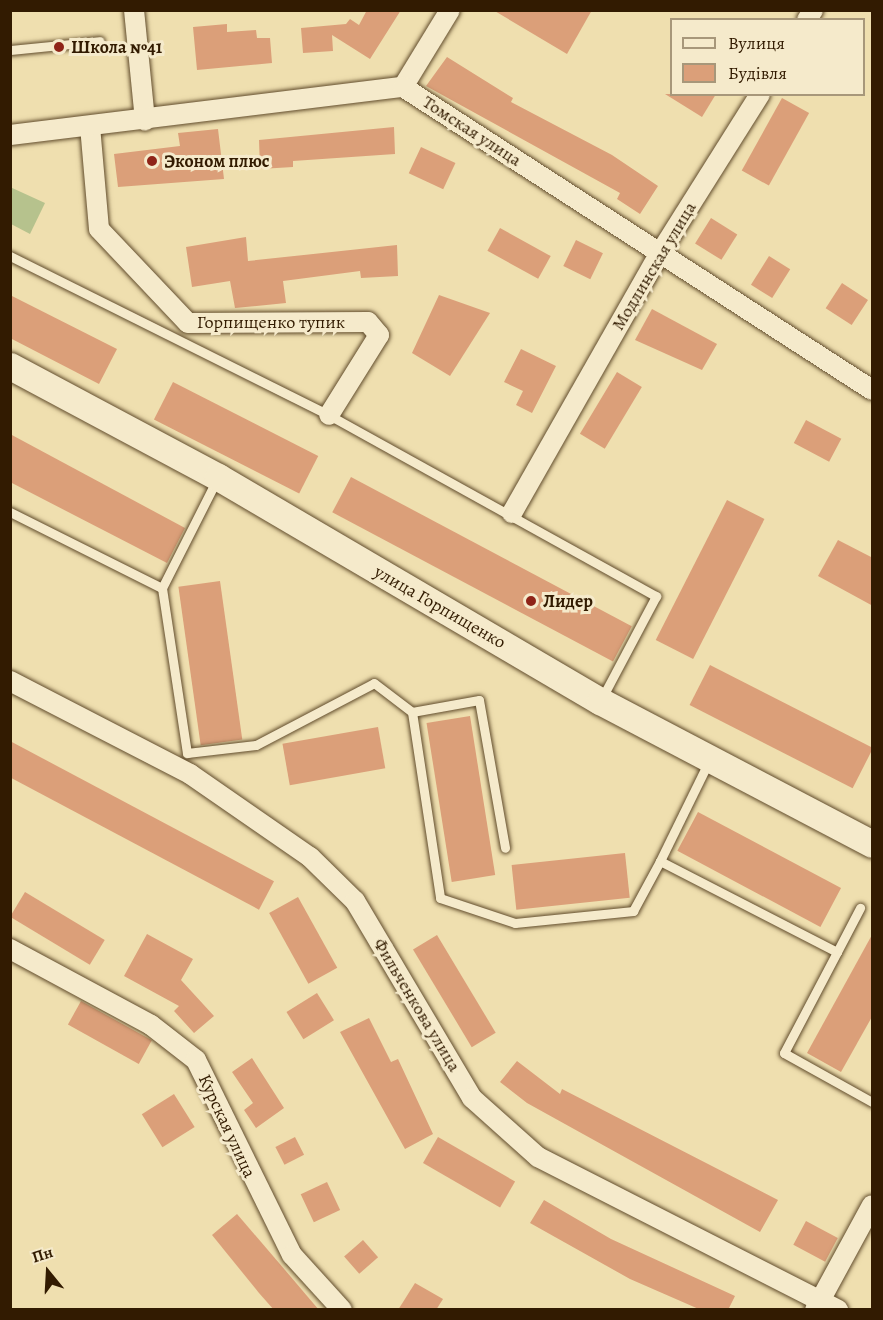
<!DOCTYPE html>
<meta charset="utf-8">
<style>
body{margin:0}
#map{position:relative;width:883px;height:1320px;overflow:hidden;background:#efdfaf;font-family:Alegreya,serif}
div>[style]{position:absolute}
.green>*{inset:0;background:#b6c28d}
.building>*{inset:0;background:#db9f79;transform-origin:0 0}
.roads{filter:drop-shadow(0 0 2px #614c2c) drop-shadow(0 0 2px #614c2c)}
.service>*{height:9px;margin:-4.5px;padding:0 4.5px;transform-origin:4.5px;border-radius:4.5px;background:#f5eacb}
.minor>*{height:20px;margin:-10px;padding:0 10px;transform-origin:10px;border-radius:10px;background:#f5eacb}
.secondary>*{height:27px;margin:-13.5px;padding:0 13.5px;transform-origin:13.5px;border-radius:13.5px;background:#f5eacb}
.dots>*{width:16px;height:16px;translate:-50% -50%;box-sizing:border-box;border:3px solid #f5eacb;border-radius:50%}
span{translate:-50% -50%;white-space:nowrap;text-align:center;line-height:1.15;-webkit-text-stroke:6px #f5eacb;paint-order:stroke}
.poi-label{font-size:18px;color:#321b01;font-weight:700}
.left{translate:0 -50%;text-align:left}
.street-label{font-size:18px;color:#321b01}
.frame{position:absolute;inset:0;border:12px solid #321b01;pointer-events:none}
.legend{position:absolute;left:670px;top:18px;width:195px;height:78px;box-sizing:border-box;background:#f5eacb;border:2px solid #a7977a;margin:0;padding:8px 10px;list-style:none;font-size:18px;color:#321b01}
.legend li{display:flex;align-items:center;gap:12px;height:30px}
.legend b{width:30px;border:2px solid #a7977a}
.north{position:absolute;left:18px;top:1242px;width:60px;height:60px;-webkit-text-stroke:4px #f5eacb;paint-order:stroke;rotate:342deg;font-size:16px;font-weight:700;line-height:24px;text-align:center;color:#321b01}
.north::after{content:'';display:block;margin:auto;width:21px;height:27px;background:#321b01;clip-path:polygon(50% 0,100% 100%,50% 72%,0 100%)}
</style>
<div id="map">
<div class="green">
<i style="clip-path:polygon(10px 187px,45px 203px,30px 234px,11px 224px)"></i>
</div>
<div class="building">
<i style="clip-path:polygon(367px 10px,401px 10px,370px 59px,332px 35px,333px 51px,303px 53px,301px 28px,346px 24px,350px 19px,359px 25px)"></i>
<i style="clip-path:polygon(493px 10px,592px 10px,567px 54px)"></i>
<i style="clip-path:polygon(227px 24px,227px 32px,256px 30px,257px 38px,270px 38px,272px 63px,197px 70px,193px 27px)"></i>
<i style="clip-path:polygon(447px 57px,513px 98px,511px 102px,612px 155px,658px 186px,640px 214px,617px 199px,620px 193px,426px 86px)"></i>
<i style="clip-path:polygon(665px 94px,716px 94px,702px 117px)"></i>
<i style="left:782px;top:98px;width:31px;height:83px;rotate:29deg"></i>
<i style="clip-path:polygon(394px 127px,395px 154px,293px 161px,293px 167px,260px 169px,259px 140px)"></i>
<i style="clip-path:polygon(218px 129px,224px 179px,118px 187px,114px 154px,180px 146px,178px 133px)"></i>
<i style="left:421px;top:147px;width:38px;height:29px;rotate:25deg"></i>
<i style="left:711px;top:218px;width:31px;height:30px;rotate:32deg"></i>
<i style="left:500px;top:228px;width:58px;height:26px;rotate:29deg"></i>
<i style="clip-path:polygon(246px 237px,248px 261px,397px 245px,398px 276px,361px 278px,360px 271px,283px 281px,286px 303px,235px 308px,230px 281px,192px 287px,186px 247px)"></i>
<i style="left:576px;top:240px;width:30px;height:29px;rotate:26deg"></i>
<i style="left:769px;top:256px;width:25px;height:34px;rotate:32deg"></i>
<i style="left:842px;top:283px;width:31px;height:30px;rotate:33deg"></i>
<i style="clip-path:polygon(10px 295px,117px 349px,99px 384px,10px 338px)"></i>
<i style="clip-path:polygon(439px 295px,490px 313px,450px 376px,412px 353px)"></i>
<i style="clip-path:polygon(652px 309px,717px 344px,702px 370px,635px 340px)"></i>
<i style="clip-path:polygon(521px 349px,556px 366px,532px 413px,516px 405px,523px 391px,504px 382px)"></i>
<i style="left:617px;top:372px;width:29px;height:72px;rotate:31deg"></i>
<i style="left:173px;top:382px;width:163px;height:42px;rotate:27deg"></i>
<i style="left:806px;top:420px;width:40px;height:26px;rotate:28deg"></i>
<i style="clip-path:polygon(10px 434px,185px 528px,167px 563px,10px 482px)"></i>
<i style="left:351px;top:477px;width:318px;height:40px;rotate:28deg"></i>
<i style="left:727px;top:500px;width:42px;height:157px;rotate:27deg"></i>
<i style="clip-path:polygon(838px 540px,873px 558px,873px 606px,818px 576px)"></i>
<i style="left:220px;top:581px;width:160px;height:42px;rotate:82deg"></i>
<i style="left:710px;top:665px;width:183px;height:45px;rotate:27deg"></i>
<i style="left:470px;top:716px;width:161px;height:44px;rotate:81deg"></i>
<i style="left:378px;top:727px;width:42px;height:97px;rotate:80deg"></i>
<i style="left:10px;top:741px;width:299px;height:32px;rotate:28deg"></i>
<i style="left:698px;top:812px;width:162px;height:44px;rotate:28deg"></i>
<i style="left:625px;top:853px;width:45px;height:114px;rotate:84deg"></i>
<i style="left:25px;top:892px;width:93px;height:29px;rotate:31deg"></i>
<i style="left:298px;top:897px;width:81px;height:33px;rotate:61deg"></i>
<i style="clip-path:polygon(873px 933px,873px 1015px,841px 1072px,807px 1053px)"></i>
<i style="clip-path:polygon(147px 934px,193px 959px,181px 980px,214px 1016px,194px 1033px,174px 1011px,179px 1006px,124px 976px)"></i>
<i style="left:437px;top:935px;width:114px;height:28px;rotate:59deg"></i>
<i style="left:317px;top:993px;width:32px;height:36px;rotate:58deg"></i>
<i style="left:81px;top:1001px;width:81px;height:27px;rotate:29deg"></i>
<i style="clip-path:polygon(369px 1018px,391px 1062px,398px 1059px,433px 1134px,405px 1149px,340px 1032px)"></i>
<i style="clip-path:polygon(252px 1058px,284px 1108px,256px 1128px,244px 1110px,253px 1103px,232px 1072px)"></i>
<i style="clip-path:polygon(517px 1061px,560px 1094px,562px 1089px,778px 1200px,760px 1232px,527px 1103px,500px 1082px)"></i>
<i style="left:174px;top:1094px;width:39px;height:38px;rotate:58deg"></i>
<i style="left:295px;top:1137px;width:20px;height:22px;rotate:63deg"></i>
<i style="left:438px;top:1137px;width:89px;height:30px;rotate:30deg"></i>
<i style="left:327px;top:1182px;width:31px;height:29px;rotate:65deg"></i>
<i style="clip-path:polygon(544px 1200px,611px 1239px,735px 1296px,728px 1310px,701px 1310px,630px 1279px,530px 1223px)"></i>
<i style="clip-path:polygon(237px 1214px,285px 1270px,319px 1310px,274px 1310px,259px 1293px,212px 1235px)"></i>
<i style="left:806px;top:1221px;width:36px;height:27px;rotate:28deg"></i>
<i style="left:363px;top:1240px;width:23px;height:25px;rotate:49deg"></i>
<i style="clip-path:polygon(415px 1283px,443px 1299px,436px 1310px,398px 1310px)"></i>
</div>
<div class="roads">
<div class="service">
<i style="left:10px;top:50px;width:90px;rotate:-5.7deg"></i>
<i style="left:10px;top:256px;width:356px;rotate:26.5deg"></i>
<i style="left:329px;top:415px;width:374px;rotate:29deg"></i>
<i style="left:656px;top:596px;width:118px;rotate:117.9deg"></i>
<i style="left:10px;top:512px;width:170px;rotate:26.6deg"></i>
<i style="left:162px;top:588px;width:122px;rotate:-63.2deg"></i>
<i style="left:162px;top:588px;width:167px;rotate:81.4deg"></i>
<i style="left:187px;top:753px;width:69px;rotate:-6.6deg"></i>
<i style="left:256px;top:745px;width:133px;rotate:-27.7deg"></i>
<i style="left:374px;top:683px;width:48px;rotate:37.3deg"></i>
<i style="left:412px;top:712px;width:188px;rotate:81.4deg"></i>
<i style="left:440px;top:898px;width:79px;rotate:18.4deg"></i>
<i style="left:515px;top:923px;width:119px;rotate:-5.8deg"></i>
<i style="left:633px;top:911px;width:57px;rotate:-61.6deg"></i>
<i style="left:660px;top:861px;width:199px;rotate:27.2deg"></i>
<i style="left:837px;top:952px;width:50px;rotate:-62.4deg"></i>
<i style="left:412px;top:712px;width:68px;rotate:-10.2deg"></i>
<i style="left:479px;top:700px;width:150px;rotate:80deg"></i>
<i style="left:660px;top:861px;width:111px;rotate:-63.9deg"></i>
<i style="left:837px;top:952px;width:114px;rotate:117.7deg"></i>
<i style="left:784px;top:1053px;width:101px;rotate:29.1deg"></i>
</div>
<div class="minor">
<i style="left:134px;top:10px;width:111px;rotate:84.3deg"></i>
<i style="left:807px;top:20px;width:12px;rotate:-59deg"></i>
<i style="left:403px;top:87px;width:90px;rotate:-58.6deg"></i>
<i style="left:90px;top:126px;width:103px;rotate:85deg"></i>
<i style="left:99px;top:229px;width:129px;rotate:46.6deg"></i>
<i style="left:188px;top:323px;width:180px;rotate:-0.3deg"></i>
<i style="left:368px;top:322px;width:17px;rotate:50deg"></i>
<i style="left:379px;top:335px;width:94px;rotate:122deg"></i>
<i style="left:10px;top:135px;width:396px;rotate:-7deg"></i>
<i style="left:403px;top:87px;width:558px;rotate:32.86deg"></i>
<i style="left:512px;top:513px;width:299px;rotate:-60.4deg"></i>
<i style="left:660px;top:253px;width:188px;rotate:-57.8deg"></i>
<i style="left:10px;top:681px;width:203px;rotate:27.3deg"></i>
<i style="left:190px;top:774px;width:146px;rotate:34.7deg"></i>
<i style="left:310px;top:857px;width:63px;rotate:44.4deg"></i>
<i style="left:355px;top:901px;width:229px;rotate:59.3deg"></i>
<i style="left:472px;top:1098px;width:89px;rotate:41.8deg"></i>
<i style="left:538px;top:1157px;width:337px;rotate:27deg"></i>
<i style="left:10px;top:949px;width:160px;rotate:28.3deg"></i>
<i style="left:151px;top:1025px;width:57px;rotate:37.9deg"></i>
<i style="left:196px;top:1060px;width:217px;rotate:63.8deg"></i>
<i style="left:292px;top:1255px;width:74px;rotate:47.7deg"></i>
<i style="left:815px;top:1310px;width:119px;rotate:-61.5deg"></i>
</div>
<div class="secondary">
<i style="left:10px;top:366px;width:236px;rotate:28.1deg"></i>
<i style="left:218px;top:477px;width:443px;rotate:30.4deg"></i>
<i style="left:600px;top:701px;width:307px;rotate:27.7deg"></i>
</div>
</div>
<div class="dots">
<i style="left:59px;top:47px;background:#8f2418"></i>
<i style="left:152px;top:161px;background:#8f2418"></i>
<i style="left:531px;top:601px;background:#8f2418"></i>
</div>
<div class="poi-label">
<span class="left" style="left:71px;top:47px">Школа №41</span>
<span class="left" style="left:164px;top:161px">Эконом плюс</span>
<span class="left" style="left:543px;top:601px">Лидер</span>
</div>
<div class="street-label">
<span style="left:472px;top:131px;rotate:33deg">Томская улица</span>
<span style="left:654px;top:266px;rotate:-59deg">Модлинская улица</span>
<span style="left:271px;top:322px">Горпищенко тупик</span>
<span style="left:440px;top:607px;rotate:30deg">улица Горпищенко</span>
<span style="left:417px;top:1005px;rotate:59deg">Фильченкова улица</span>
<span style="left:227px;top:1126px;rotate:65deg">Курская улица</span>
</div>
<div class="frame"></div>
<ul class="legend">
<li><b style="height:8px;background:#f5eacb"></b>Вулиця</li>
<li><b style="height:16px;background:#db9f79"></b>Будівля</li>
</ul>
<div class="north">Пн</div>
</div>
